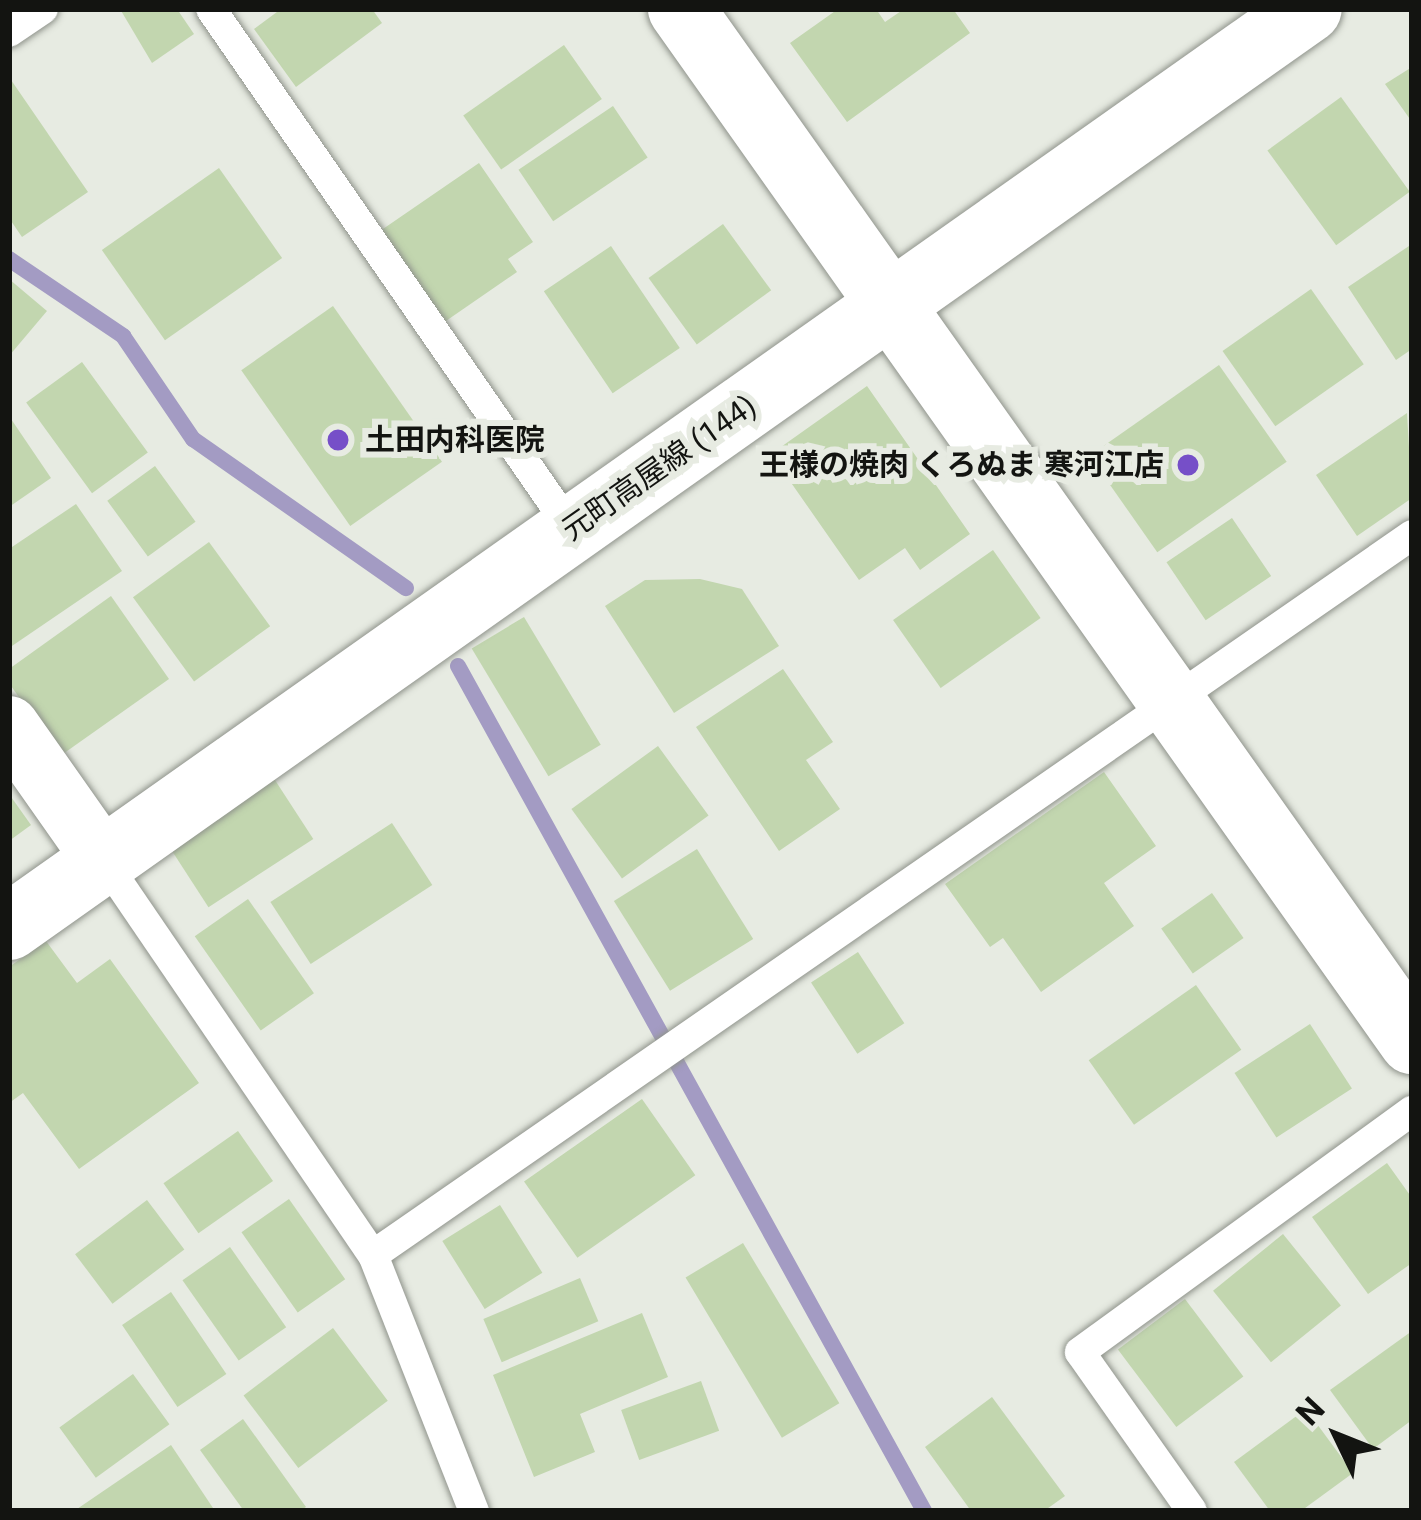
<!DOCTYPE html>
<meta charset="utf-8">
<style>
body{margin:0}
#map{position:relative;width:1421px;height:1520px;overflow:hidden;background:#e7ebe2;font-family:Roboto,"Noto Sans JP",sans-serif}
div>[style]{position:absolute}
.stream>*{height:16px;margin:-8px;padding:0 8px;transform-origin:8px;border-radius:8px;background:#a39bc3}
.building>*{inset:0;background:#c2d6af;transform-origin:0 0}
.roads{filter:drop-shadow(0 0 3px #90948c) drop-shadow(0 0 3px #90948c)}
.lane>*{height:30px;margin:-15px;padding:0 15px;transform-origin:15px;border-radius:15px;background:#fff}
.street>*{height:60px;margin:-30px;padding:0 30px;transform-origin:30px;border-radius:30px;background:#fff}
.secondary>*{height:66px;margin:-33px;padding:0 33px;transform-origin:33px;border-radius:33px;background:#fff}
.dots>*{width:33px;height:33px;translate:-50% -50%;box-sizing:border-box;border:6px solid #e7ebe2;border-radius:50%}
span{translate:-50% -50%;white-space:nowrap;text-align:center;line-height:1.15;-webkit-text-stroke:12px #e7ebe2;paint-order:stroke}
.poi-label{font-size:30px;color:#131411;font-weight:700}
.left{translate:0 -50%;text-align:left}
.right{translate:-100% -50%;text-align:right}
.street-label{font-size:30px;color:#131411}
.frame{position:absolute;inset:0;border:12px solid #131411;pointer-events:none}
.north{position:absolute;left:1277px;top:1376px;width:120px;height:120px;-webkit-text-stroke:9px #e7ebe2;paint-order:stroke;rotate:313deg;font-size:33px;font-weight:700;line-height:48px;text-align:center;color:#131411}
.north::after{content:'';display:block;margin:auto;width:42px;height:54px;background:#131411;clip-path:polygon(50% 0,100% 100%,50% 72%,0 100%)}
</style>
<div id="map">
<div class="stream">
<i style="left:9px;top:259px;width:138px;rotate:34deg"></i>
<i style="left:123px;top:336px;width:125px;rotate:55.8deg"></i>
<i style="left:193px;top:439px;width:260px;rotate:35deg"></i>
<i style="left:458px;top:666px;width:965px;rotate:61.12deg"></i>
</div>
<div class="building">
<i style="clip-path:polygon(120px 9px,177px 9px,194px 34px,152px 63px)"></i>
<i style="clip-path:polygon(281px 9px,372px 9px,382px 23px,296px 87px,254px 29px)"></i>
<i style="clip-path:polygon(838px 9px,876px 9px,885px 22px,904px 9px,953px 9px,970px 33px,847px 122px,790px 43px)"></i>
<i style="left:564px;top:45px;width:66px;height:123px;rotate:55deg"></i>
<i style="clip-path:polygon(1412px 67px,1412px 122px,1385px 84px)"></i>
<i style="clip-path:polygon(9px 77px,88px 192px,22px 237px,9px 218px)"></i>
<i style="left:1341px;top:97px;width:117px;height:91px;rotate:54deg"></i>
<i style="left:613px;top:106px;width:62px;height:114px;rotate:56deg"></i>
<i style="clip-path:polygon(479px 163px,533px 242px,508px 259px,517px 272px,443px 323px,380px 231px)"></i>
<i style="left:219px;top:168px;width:110px;height:143px;rotate:55deg"></i>
<i style="left:723px;top:224px;width:82px;height:92px;rotate:54deg"></i>
<i style="clip-path:polygon(1412px 244px,1412px 349px,1396px 360px,1348px 287px)"></i>
<i style="left:611px;top:246px;width:123px;height:81px;rotate:56deg"></i>
<i style="clip-path:polygon(9px 279px,47px 311px,9px 356px)"></i>
<i style="left:1311px;top:289px;width:92px;height:108px;rotate:55deg"></i>
<i style="left:333px;top:306px;width:190px;height:112px;rotate:55deg"></i>
<i style="left:82px;top:362px;width:112px;height:69px;rotate:54deg"></i>
<i style="left:1219px;top:365px;width:118px;height:158px;rotate:55deg"></i>
<i style="clip-path:polygon(867px 386px,970px 534px,920px 570px,905px 548px,859px 580px,771px 454px)"></i>
<i style="clip-path:polygon(1407px 413px,1412px 498px,1357px 536px,1316px 475px)"></i>
<i style="clip-path:polygon(9px 416px,51px 478px,9px 507px)"></i>
<i style="left:155px;top:466px;width:69px;height:59px;rotate:54deg"></i>
<i style="clip-path:polygon(76px 504px,122px 571px,9px 648px,9px 549px)"></i>
<i style="left:1232px;top:518px;width:70px;height:79px;rotate:56deg"></i>
<i style="left:209px;top:542px;width:104px;height:94px;rotate:54deg"></i>
<i style="left:993px;top:550px;width:83px;height:122px;rotate:55deg"></i>
<i style="clip-path:polygon(700px 579px,742px 589px,779px 646px,674px 713px,605px 606px,645px 580px)"></i>
<i style="clip-path:polygon(111px 596px,169px 679px,60px 756px,9px 683px,9px 669px)"></i>
<i style="left:524px;top:617px;width:149px;height:61px;rotate:59deg"></i>
<i style="clip-path:polygon(783px 669px,833px 742px,806px 760px,840px 809px,779px 851px,696px 727px)"></i>
<i style="left:658px;top:746px;width:86px;height:107px;rotate:54deg"></i>
<i style="clip-path:polygon(1104px 772px,1156px 846px,1104px 883px,1134px 926px,1041px 992px,1003px 938px,990px 947px,945px 884px)"></i>
<i style="left:273px;top:777px;width:74px;height:125px;rotate:57deg"></i>
<i style="clip-path:polygon(9px 794px,31px 825px,9px 841px)"></i>
<i style="left:392px;top:823px;width:74px;height:145px;rotate:57deg"></i>
<i style="left:697px;top:849px;width:106px;height:98px;rotate:58deg"></i>
<i style="left:1212px;top:893px;width:55px;height:62px;rotate:55deg"></i>
<i style="left:248px;top:899px;width:115px;height:65px;rotate:55deg"></i>
<i style="clip-path:polygon(46px 941px,77px 983px,110px 959px,199px 1083px,79px 1169px,23px 1093px,9px 1103px,9px 967px)"></i>
<i style="left:858px;top:952px;width:85px;height:56px;rotate:57deg"></i>
<i style="left:1196px;top:985px;width:79px;height:131px;rotate:55deg"></i>
<i style="left:1310px;top:1024px;width:77px;height:90px;rotate:57deg"></i>
<i style="left:642px;top:1099px;width:93px;height:144px;rotate:55deg"></i>
<i style="left:238px;top:1131px;width:61px;height:91px;rotate:55deg"></i>
<i style="clip-path:polygon(1387px 1163px,1412px 1198px,1412px 1263px,1368px 1294px,1312px 1217px)"></i>
<i style="left:289px;top:1199px;width:98px;height:58px;rotate:55deg"></i>
<i style="left:147px;top:1200px;width:62px;height:90px;rotate:53deg"></i>
<i style="left:500px;top:1205px;width:80px;height:68px;rotate:58deg"></i>
<i style="left:1283px;top:1234px;width:92px;height:90px;rotate:51deg"></i>
<i style="left:743px;top:1243px;width:187px;height:67px;rotate:59deg"></i>
<i style="left:230px;top:1247px;width:98px;height:58px;rotate:55deg"></i>
<i style="left:580px;top:1278px;width:47px;height:105px;rotate:67deg"></i>
<i style="left:171px;top:1292px;width:99px;height:59px;rotate:56deg"></i>
<i style="left:1185px;top:1299px;width:97px;height:84px;rotate:53deg"></i>
<i style="clip-path:polygon(642px 1313px,668px 1377px,580px 1414px,595px 1452px,534px 1477px,493px 1375px)"></i>
<i style="left:333px;top:1328px;width:91px;height:112px;rotate:53deg"></i>
<i style="clip-path:polygon(1412px 1331px,1412px 1420px,1373px 1449px,1330px 1390px)"></i>
<i style="left:133px;top:1374px;width:62px;height:91px;rotate:54deg"></i>
<i style="left:701px;top:1381px;width:53px;height:85px;rotate:70deg"></i>
<i style="clip-path:polygon(992px 1397px,1065px 1496px,1044px 1511px,971px 1511px,925px 1447px)"></i>
<i style="clip-path:polygon(1306px 1409px,1353px 1473px,1301px 1511px,1270px 1511px,1234px 1462px)"></i>
<i style="clip-path:polygon(243px 1419px,306px 1507px,300px 1511px,244px 1511px,200px 1450px)"></i>
<i style="clip-path:polygon(171px 1445px,215px 1511px,74px 1511px)"></i>
</div>
<div class="roads">
<div class="lane">
<i style="left:211px;top:9px;width:632px;rotate:55.3deg"></i>
<i style="left:9px;top:32px;width:41px;rotate:-34.1deg"></i>
<i style="left:104px;top:861px;width:477px;rotate:55.7deg"></i>
<i style="left:373px;top:1255px;width:275px;rotate:68.5deg"></i>
<i style="left:373px;top:1255px;width:1264px;rotate:-34.72deg"></i>
<i style="left:1192px;top:1511px;width:194px;rotate:-125.2deg"></i>
<i style="left:1080px;top:1352px;width:410px;rotate:-36deg"></i>
</div>
<div class="street">
<i style="left:9px;top:726px;width:165px;rotate:54.9deg"></i>
</div>
<div class="secondary">
<i style="left:681px;top:9px;width:1265px;rotate:54.69deg"></i>
<i style="left:9px;top:927px;width:1591px;rotate:-35.23deg"></i>
</div>
</div>
<div class="dots">
<i style="left:338px;top:440px;background:#764fc8"></i>
<i style="left:1188px;top:465px;background:#764fc8"></i>
</div>
<div class="poi-label">
<span class="left" style="left:365px;top:440px">土田内科医院</span>
<span class="right" style="left:1164px;top:465px">王様の焼肉 くろぬま 寒河江店</span>
</div>
<div class="street-label">
<span style="left:659px;top:468px;rotate:-35deg">元町高屋線 (144)</span>
</div>
<div class="frame"></div>
<div class="north">N</div>
</div>
